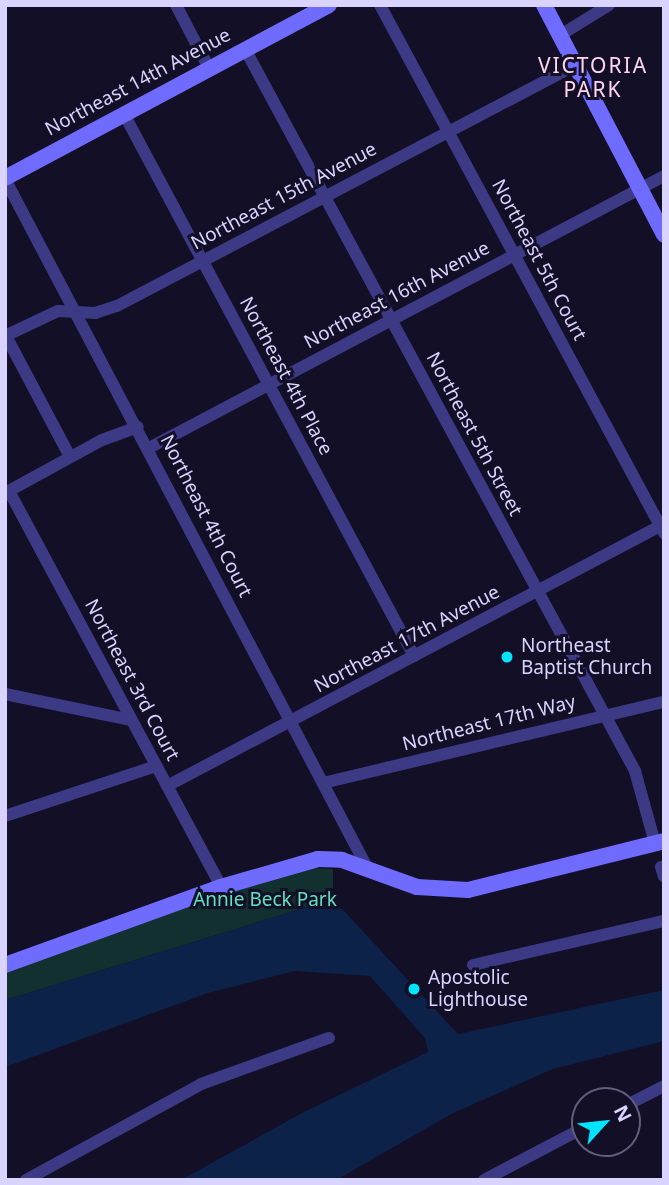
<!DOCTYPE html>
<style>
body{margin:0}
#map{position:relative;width:669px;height:1185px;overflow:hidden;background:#130f26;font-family:"Noto Sans",sans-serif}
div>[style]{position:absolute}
.green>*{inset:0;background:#12302f}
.water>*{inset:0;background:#0c2248}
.street>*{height:12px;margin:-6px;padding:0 6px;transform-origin:6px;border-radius:6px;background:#3d3a85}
.secondary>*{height:16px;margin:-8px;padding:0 8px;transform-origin:8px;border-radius:8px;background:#6f6bff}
.dots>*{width:19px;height:19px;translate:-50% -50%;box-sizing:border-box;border:4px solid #130f26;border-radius:50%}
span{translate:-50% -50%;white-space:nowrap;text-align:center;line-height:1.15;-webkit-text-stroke:6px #130f26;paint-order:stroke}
.street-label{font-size:19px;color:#d9d4ff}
.poi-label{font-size:19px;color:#d9d4ff}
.left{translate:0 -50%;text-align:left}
.park-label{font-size:19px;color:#5fe0c0}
.neighbourhood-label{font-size:21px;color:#ffd6f0;letter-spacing:2px}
.frame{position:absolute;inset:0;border:7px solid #d9d4ff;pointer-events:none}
.north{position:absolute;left:571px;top:1087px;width:70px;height:70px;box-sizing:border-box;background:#130f26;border:2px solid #625e7d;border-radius:50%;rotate:63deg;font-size:19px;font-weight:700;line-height:28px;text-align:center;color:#d9d4ff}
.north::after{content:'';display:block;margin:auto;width:24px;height:32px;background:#00e5ff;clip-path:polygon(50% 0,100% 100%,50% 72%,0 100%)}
</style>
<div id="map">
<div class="green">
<i style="clip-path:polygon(312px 868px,333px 869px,333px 899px,5px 1000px,5px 972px,259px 881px)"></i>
</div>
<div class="water">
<i style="clip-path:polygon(333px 899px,458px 1034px,664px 990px,664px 1041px,553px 1069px,453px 1113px,336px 1180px,181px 1180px,302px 1113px,428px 1052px,425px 1038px,370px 976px,295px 971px,208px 993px,5px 1067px,5px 1000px)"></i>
</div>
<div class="street">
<i style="left:176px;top:5px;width:71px;rotate:62.4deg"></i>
<i style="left:380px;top:5px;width:600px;rotate:61.73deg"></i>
<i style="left:559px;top:36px;width:59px;rotate:-31.8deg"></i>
<i style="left:245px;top:49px;width:821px;rotate:61.62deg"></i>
<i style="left:635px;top:771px;width:75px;rotate:74.5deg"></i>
<i style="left:124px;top:114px;width:615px;rotate:61.85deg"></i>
<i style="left:5px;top:179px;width:782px;rotate:62.26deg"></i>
<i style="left:5px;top:334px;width:139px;rotate:62.1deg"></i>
<i style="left:5px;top:336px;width:59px;rotate:-25.3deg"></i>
<i style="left:58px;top:311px;width:37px;rotate:3deg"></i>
<i style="left:95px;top:313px;width:23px;rotate:-18deg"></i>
<i style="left:117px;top:306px;width:516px;rotate:-27.71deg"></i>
<i style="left:149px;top:448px;width:582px;rotate:-27.84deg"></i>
<i style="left:9px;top:491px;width:449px;rotate:61.8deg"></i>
<i style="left:5px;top:493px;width:111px;rotate:-28.7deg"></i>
<i style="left:102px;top:440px;width:38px;rotate:-20deg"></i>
<i style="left:5px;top:694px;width:129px;rotate:11.7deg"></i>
<i style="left:323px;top:783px;width:350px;rotate:-13.4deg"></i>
<i style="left:167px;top:786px;width:562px;rotate:-27.8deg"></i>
<i style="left:5px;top:816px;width:159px;rotate:-18.3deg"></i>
<i style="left:661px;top:867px;width:10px;rotate:73deg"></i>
<i style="left:473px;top:965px;width:196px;rotate:-13deg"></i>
<i style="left:627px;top:1105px;width:42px;rotate:-27.2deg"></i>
<i style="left:26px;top:1180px;width:200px;rotate:-28.7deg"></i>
<i style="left:201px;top:1084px;width:136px;rotate:-19.8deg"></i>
<i style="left:484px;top:1180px;width:114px;rotate:-27.7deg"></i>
</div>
<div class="secondary">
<i style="left:544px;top:5px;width:259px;rotate:62.4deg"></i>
<i style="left:5px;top:178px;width:367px;rotate:-28.1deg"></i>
<i style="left:5px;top:965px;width:230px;rotate:-19.9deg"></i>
<i style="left:221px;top:887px;width:101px;rotate:-16.1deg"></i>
<i style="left:318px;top:859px;width:24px;rotate:2deg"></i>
<i style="left:342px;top:860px;width:80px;rotate:19.8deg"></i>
<i style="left:417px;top:887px;width:51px;rotate:3.4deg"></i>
<i style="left:468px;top:890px;width:202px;rotate:-14deg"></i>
</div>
<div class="dots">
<i style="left:507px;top:657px;background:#00e5ff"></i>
<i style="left:414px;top:989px;background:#00e5ff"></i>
</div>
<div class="street-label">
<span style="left:138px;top:82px;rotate:-28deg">Northeast 14th Avenue</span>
<span style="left:284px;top:196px;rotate:-28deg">Northeast 15th Avenue</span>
<span style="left:539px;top:260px;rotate:62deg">Northeast 5th Court</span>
<span style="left:397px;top:295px;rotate:-28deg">Northeast 16th Avenue</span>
<span style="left:286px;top:376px;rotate:62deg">Northeast 4th Place</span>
<span style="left:474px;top:434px;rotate:62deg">Northeast 5th Street</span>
<span style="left:206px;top:516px;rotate:63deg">Northeast 4th Court</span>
<span style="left:407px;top:639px;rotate:-28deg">Northeast 17th Avenue</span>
<span style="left:132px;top:680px;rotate:62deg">Northeast 3rd Court</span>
<span style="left:489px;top:723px;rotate:-14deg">Northeast 17th Way</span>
</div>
<div class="poi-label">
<span class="left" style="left:521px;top:657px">Northeast<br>Baptist Church</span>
<span class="left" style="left:428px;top:989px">Apostolic<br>Lighthouse</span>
</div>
<div class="park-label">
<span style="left:265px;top:900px">Annie Beck Park</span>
</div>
<div class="neighbourhood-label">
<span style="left:593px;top:77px">VICTORIA<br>PARK</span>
</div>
<div class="frame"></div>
<div class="north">N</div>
</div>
